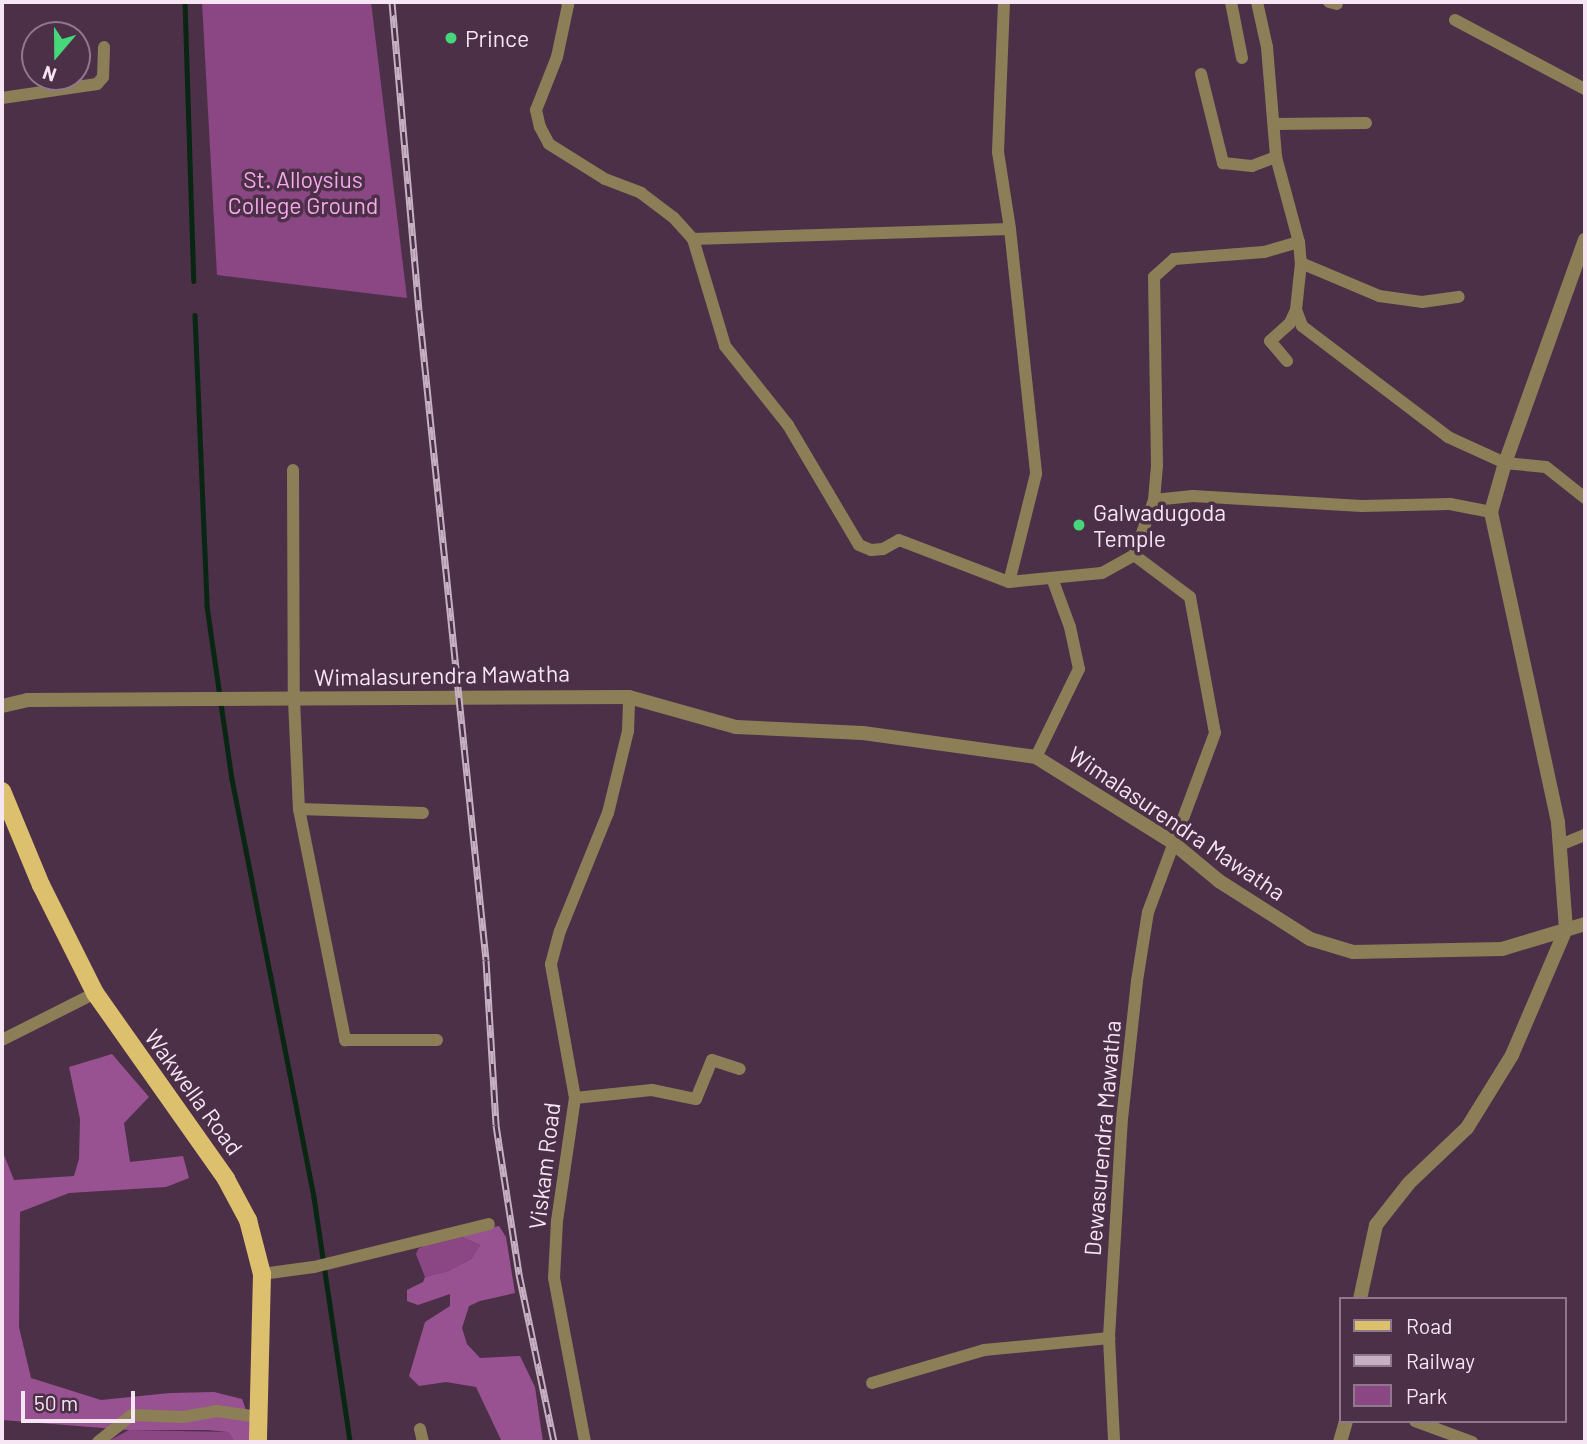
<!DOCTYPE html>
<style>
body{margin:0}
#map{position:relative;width:1587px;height:1444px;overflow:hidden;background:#4c3048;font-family:Barlow,sans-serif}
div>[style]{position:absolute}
.green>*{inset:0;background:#8b4784}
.forest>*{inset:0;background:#995291}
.stream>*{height:4.5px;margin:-2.25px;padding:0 2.25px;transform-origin:2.25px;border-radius:2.25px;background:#092613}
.minor>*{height:12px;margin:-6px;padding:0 6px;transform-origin:6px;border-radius:6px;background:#8c7f58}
.tertiary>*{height:14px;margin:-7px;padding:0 7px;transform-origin:7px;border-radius:7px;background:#8c7f58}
.primary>*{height:18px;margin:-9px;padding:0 9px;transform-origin:9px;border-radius:9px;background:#dcc06e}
.rail>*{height:7px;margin-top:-3.5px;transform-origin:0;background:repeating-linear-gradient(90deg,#4c3048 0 13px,#c5b1c2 0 26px);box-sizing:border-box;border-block:2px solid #c5b1c2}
.dots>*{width:19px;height:19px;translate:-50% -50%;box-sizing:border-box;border:4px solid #4c3048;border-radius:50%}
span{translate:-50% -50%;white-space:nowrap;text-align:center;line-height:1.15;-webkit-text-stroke:7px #4c3048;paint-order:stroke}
.poi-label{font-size:23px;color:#f6e5f3}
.left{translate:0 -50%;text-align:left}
.park-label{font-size:23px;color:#f6a8eb}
.street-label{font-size:23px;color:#f6e5f3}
.frame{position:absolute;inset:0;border:4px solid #f6e5f3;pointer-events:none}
.legend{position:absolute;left:1339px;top:1297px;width:228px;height:126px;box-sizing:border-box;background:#4c3048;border:2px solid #90788c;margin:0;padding:9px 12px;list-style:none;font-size:21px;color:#f6e5f3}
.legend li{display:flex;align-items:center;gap:14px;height:35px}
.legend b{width:35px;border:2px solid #90788c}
.north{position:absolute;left:21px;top:21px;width:70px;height:70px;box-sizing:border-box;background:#4c3048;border:2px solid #90788c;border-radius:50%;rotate:200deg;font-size:19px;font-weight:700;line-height:28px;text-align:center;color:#f6e5f3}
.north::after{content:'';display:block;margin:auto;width:24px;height:32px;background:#45d77a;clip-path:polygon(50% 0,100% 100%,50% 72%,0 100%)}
.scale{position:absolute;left:21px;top:1391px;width:114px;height:32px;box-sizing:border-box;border:4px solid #f6e5f3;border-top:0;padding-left:9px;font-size:21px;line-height:24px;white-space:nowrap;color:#f6e5f3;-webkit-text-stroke:5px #4c3048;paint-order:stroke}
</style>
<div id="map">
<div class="green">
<i style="clip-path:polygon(202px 2px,371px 2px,407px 298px,217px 275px)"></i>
<i style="clip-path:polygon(464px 1233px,464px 1238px,480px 1245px,471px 1259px,448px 1271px,425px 1277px,416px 1254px,418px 1249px,437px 1238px)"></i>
<i style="clip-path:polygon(129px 1430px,228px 1432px,235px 1442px,107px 1442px)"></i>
</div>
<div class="forest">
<i style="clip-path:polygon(112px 1054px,149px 1097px,124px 1123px,130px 1162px,183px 1156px,189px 1178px,166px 1187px,69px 1193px,20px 1212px,19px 1327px,31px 1378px,101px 1400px,170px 1393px,214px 1392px,242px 1399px,255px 1435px,246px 1442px,235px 1442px,228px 1432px,207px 1430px,129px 1430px,2px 1420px,2px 1150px,14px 1180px,74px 1176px,79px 1159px,80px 1119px,69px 1067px)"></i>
<i style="clip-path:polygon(499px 1226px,506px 1237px,515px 1293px,480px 1301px,469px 1306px,462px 1328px,467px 1344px,480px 1358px,520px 1356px,535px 1387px,543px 1442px,502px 1442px,476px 1387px,446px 1382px,419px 1386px,409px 1376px,425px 1322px,450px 1306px,450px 1294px,418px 1305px,407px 1301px,407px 1290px,423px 1282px,425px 1277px,448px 1271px,471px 1259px,480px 1245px,464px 1238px,464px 1233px)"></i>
</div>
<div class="stream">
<i style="left:185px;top:2px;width:279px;rotate:88.2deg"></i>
<i style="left:195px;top:315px;width:291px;rotate:87.6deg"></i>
<i style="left:207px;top:606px;width:175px;rotate:81.8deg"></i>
<i style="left:232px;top:779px;width:426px;rotate:78.9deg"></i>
<i style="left:314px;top:1197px;width:248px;rotate:81.6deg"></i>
</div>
<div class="minor">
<i style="left:567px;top:2px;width:3px;rotate:72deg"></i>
<i style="left:568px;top:5px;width:53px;rotate:101.9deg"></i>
<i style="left:557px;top:57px;width:57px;rotate:111.6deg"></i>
<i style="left:536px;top:110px;width:17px;rotate:77deg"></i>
<i style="left:540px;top:127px;width:19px;rotate:62deg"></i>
<i style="left:549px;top:144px;width:66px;rotate:32deg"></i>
<i style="left:605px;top:179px;width:39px;rotate:21deg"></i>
<i style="left:641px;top:193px;width:41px;rotate:37.1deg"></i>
<i style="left:674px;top:218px;width:28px;rotate:48deg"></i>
<i style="left:693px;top:239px;width:112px;rotate:73.3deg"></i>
<i style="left:725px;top:346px;width:101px;rotate:51.4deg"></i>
<i style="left:788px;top:425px;width:139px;rotate:59.4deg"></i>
<i style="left:859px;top:545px;width:13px;rotate:23deg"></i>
<i style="left:871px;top:550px;width:12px;rotate:-5deg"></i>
<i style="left:883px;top:549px;width:18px;rotate:-29deg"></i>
<i style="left:899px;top:540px;width:118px;rotate:20.9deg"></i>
<i style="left:1009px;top:582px;width:93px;rotate:-5.5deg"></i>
<i style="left:1102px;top:573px;width:37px;rotate:-29deg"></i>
<i style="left:1134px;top:555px;width:70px;rotate:36.9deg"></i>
<i style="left:1190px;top:597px;width:138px;rotate:79.6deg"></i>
<i style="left:1215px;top:733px;width:191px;rotate:110.5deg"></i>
<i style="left:1148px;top:912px;width:70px;rotate:99.1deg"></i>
<i style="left:1137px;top:981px;width:138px;rotate:96.2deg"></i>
<i style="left:1122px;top:1118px;width:220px;rotate:93.4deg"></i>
<i style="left:1109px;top:1338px;width:104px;rotate:87.2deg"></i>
<i style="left:1004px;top:2px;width:150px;rotate:92.3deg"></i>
<i style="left:998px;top:152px;width:78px;rotate:81.1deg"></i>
<i style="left:1010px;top:229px;width:246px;rotate:83.9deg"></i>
<i style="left:1036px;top:474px;width:111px;rotate:104deg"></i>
<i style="left:1231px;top:2px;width:57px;rotate:78.9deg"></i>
<i style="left:1257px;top:2px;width:46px;rotate:77.5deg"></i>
<i style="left:1267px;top:47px;width:110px;rotate:85.3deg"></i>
<i style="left:1276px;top:157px;width:88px;rotate:74.9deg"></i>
<i style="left:1299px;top:242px;width:21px;rotate:85deg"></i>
<i style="left:1301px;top:263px;width:47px;rotate:96.1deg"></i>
<i style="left:1296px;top:310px;width:17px;rotate:69deg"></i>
<i style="left:1302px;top:326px;width:183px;rotate:37.2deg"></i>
<i style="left:1448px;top:437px;width:63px;rotate:24.5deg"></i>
<i style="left:1505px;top:463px;width:41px;rotate:5.6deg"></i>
<i style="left:1546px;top:467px;width:50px;rotate:38.5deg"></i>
<i style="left:1329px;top:2px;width:8px;rotate:14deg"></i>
<i style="left:1455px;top:20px;width:147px;rotate:28deg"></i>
<i style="left:1201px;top:74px;width:92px;rotate:76.1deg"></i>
<i style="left:1223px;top:163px;width:29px;rotate:6deg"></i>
<i style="left:1252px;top:166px;width:26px;rotate:-21deg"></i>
<i style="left:2px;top:98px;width:96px;rotate:-8.4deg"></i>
<i style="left:97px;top:84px;width:9px;rotate:-49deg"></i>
<i style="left:103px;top:77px;width:30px;rotate:-88deg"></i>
<i style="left:1274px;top:124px;width:92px;rotate:-0.6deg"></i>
<i style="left:693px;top:239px;width:317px;rotate:-1.8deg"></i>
<i style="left:1301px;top:263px;width:85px;rotate:22.9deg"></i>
<i style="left:1379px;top:296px;width:43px;rotate:7.9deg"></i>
<i style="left:1422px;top:302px;width:37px;rotate:-8deg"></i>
<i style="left:1287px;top:361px;width:26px;rotate:-130deg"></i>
<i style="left:1270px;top:341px;width:27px;rotate:-42deg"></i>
<i style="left:1290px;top:323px;width:14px;rotate:-65deg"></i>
<i style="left:293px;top:470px;width:230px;rotate:89.8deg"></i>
<i style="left:294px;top:700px;width:109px;rotate:87.4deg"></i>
<i style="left:299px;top:809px;width:236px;rotate:78.7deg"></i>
<i style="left:345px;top:1040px;width:92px"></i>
<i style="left:1154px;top:500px;width:39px;rotate:-6deg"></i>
<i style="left:1193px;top:496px;width:169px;rotate:3.4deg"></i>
<i style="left:1362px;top:506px;width:88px;rotate:-1.3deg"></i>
<i style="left:1450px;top:504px;width:42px;rotate:11deg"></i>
<i style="left:1134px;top:555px;width:59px;rotate:-70deg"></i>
<i style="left:1154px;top:500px;width:34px;rotate:-85deg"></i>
<i style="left:1157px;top:466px;width:189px;rotate:-90.9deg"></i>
<i style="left:1154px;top:277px;width:27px;rotate:-42deg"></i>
<i style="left:1174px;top:259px;width:90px;rotate:-4.4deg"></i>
<i style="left:1264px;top:252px;width:36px;rotate:-16deg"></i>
<i style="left:1036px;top:757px;width:98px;rotate:-64deg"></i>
<i style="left:1079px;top:669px;width:43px;rotate:-102.1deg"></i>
<i style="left:1070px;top:627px;width:52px;rotate:-110.2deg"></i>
<i style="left:299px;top:809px;width:124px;rotate:1.8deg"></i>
<i style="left:1560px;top:845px;width:27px;rotate:-22deg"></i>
<i style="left:2px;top:1040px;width:104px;rotate:-26.8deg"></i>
<i style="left:575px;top:1098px;width:77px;rotate:-5.9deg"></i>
<i style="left:652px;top:1090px;width:45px;rotate:11.6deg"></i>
<i style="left:696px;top:1099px;width:42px;rotate:-67.7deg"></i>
<i style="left:712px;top:1060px;width:29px;rotate:18deg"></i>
<i style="left:262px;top:1274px;width:52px;rotate:-7.7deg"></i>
<i style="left:314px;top:1267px;width:180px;rotate:-13.8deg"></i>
<i style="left:872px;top:1383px;width:117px;rotate:-16.4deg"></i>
<i style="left:984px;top:1350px;width:126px;rotate:-5.5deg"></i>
<i style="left:1415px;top:1421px;width:61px;rotate:20.2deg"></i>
<i style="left:420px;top:1429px;width:13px;rotate:77deg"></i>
<i style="left:98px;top:1442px;width:43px;rotate:-38.5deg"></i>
<i style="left:132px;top:1415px;width:51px;rotate:2.2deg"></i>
<i style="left:183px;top:1417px;width:34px;rotate:-10deg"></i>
<i style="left:216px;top:1411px;width:43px;rotate:7.9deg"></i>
<i style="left:585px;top:1442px;width:167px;rotate:-100.7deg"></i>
<i style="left:554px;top:1278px;width:57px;rotate:-87deg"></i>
<i style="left:557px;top:1221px;width:124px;rotate:-81.7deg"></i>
<i style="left:575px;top:1098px;width:136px;rotate:-100.2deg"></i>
<i style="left:551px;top:964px;width:34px;rotate:-75deg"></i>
<i style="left:560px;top:931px;width:127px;rotate:-67.9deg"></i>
<i style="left:608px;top:813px;width:84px;rotate:-76.3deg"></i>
<i style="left:628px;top:731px;width:34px;rotate:-88deg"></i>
</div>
<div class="tertiary">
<i style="left:2px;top:706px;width:27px;rotate:-13deg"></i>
<i style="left:28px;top:700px;width:601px;rotate:-0.29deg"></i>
<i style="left:629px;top:697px;width:111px;rotate:15.7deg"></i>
<i style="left:736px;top:727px;width:127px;rotate:2.7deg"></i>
<i style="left:863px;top:733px;width:175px;rotate:7.9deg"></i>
<i style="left:1036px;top:757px;width:160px;rotate:32deg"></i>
<i style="left:1172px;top:842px;width:61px;rotate:39.7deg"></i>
<i style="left:1219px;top:881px;width:108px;rotate:32.5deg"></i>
<i style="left:1310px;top:939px;width:45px;rotate:16.8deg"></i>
<i style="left:1353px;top:952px;width:149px;rotate:-1.2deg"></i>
<i style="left:1502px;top:949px;width:87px;rotate:-16.8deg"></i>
<i style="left:1360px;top:1299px;width:76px;rotate:-77.8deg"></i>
<i style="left:1376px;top:1225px;width:53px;rotate:-51.8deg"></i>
<i style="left:1409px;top:1183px;width:80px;rotate:-43.5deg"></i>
<i style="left:1467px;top:1128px;width:86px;rotate:-58.3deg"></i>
<i style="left:1512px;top:1055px;width:137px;rotate:-66.8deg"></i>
<i style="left:1566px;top:929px;width:107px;rotate:-94.3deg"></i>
<i style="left:1558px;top:822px;width:317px;rotate:-102.2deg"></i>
<i style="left:1491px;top:512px;width:51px;rotate:-74.1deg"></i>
<i style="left:1505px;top:463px;width:237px;rotate:-70.3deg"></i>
<i style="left:1340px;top:1442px;width:22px;rotate:-74deg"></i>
</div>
<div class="primary">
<i style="left:2px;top:791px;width:102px;rotate:67.5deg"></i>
<i style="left:41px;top:885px;width:121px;rotate:63.4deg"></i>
<i style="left:95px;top:993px;width:228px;rotate:54.8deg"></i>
<i style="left:226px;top:1179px;width:47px;rotate:61.8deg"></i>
<i style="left:248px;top:1220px;width:56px;rotate:75.5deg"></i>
<i style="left:262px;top:1274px;width:168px;rotate:91.4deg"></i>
</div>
<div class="rail">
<i style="left:392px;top:2px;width:309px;rotate:85deg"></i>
<i style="left:419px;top:310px;width:653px;rotate:84.11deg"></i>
<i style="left:486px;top:960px;width:165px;rotate:86.5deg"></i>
<i style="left:496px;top:1125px;width:151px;rotate:81.2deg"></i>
<i style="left:519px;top:1274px;width:172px;rotate:78.2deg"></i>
</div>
<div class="dots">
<i style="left:451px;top:38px;background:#45d77a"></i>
<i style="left:1079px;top:525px;background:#45d77a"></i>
</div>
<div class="poi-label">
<span class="left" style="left:465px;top:38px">Prince</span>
<span class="left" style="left:1093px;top:525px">Galwadugoda<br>Temple</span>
</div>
<div class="park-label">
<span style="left:303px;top:192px">St. Alloysius<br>College Ground</span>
</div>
<div class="street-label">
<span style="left:442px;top:675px;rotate:-1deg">Wimalasurendra Mawatha</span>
<span style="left:1177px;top:823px;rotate:34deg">Wimalasurendra Mawatha</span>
<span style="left:194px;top:1092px;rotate:54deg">Wakwella Road</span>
<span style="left:1102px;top:1138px;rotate:-85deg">Dewasurendra Mawatha</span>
<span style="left:544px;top:1166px;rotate:-83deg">Viskam Road</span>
</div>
<div class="frame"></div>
<ul class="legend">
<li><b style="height:9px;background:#dcc06e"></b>Road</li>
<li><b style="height:9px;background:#c5b1c2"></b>Railway</li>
<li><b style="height:19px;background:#8b4784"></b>Park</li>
</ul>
<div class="north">N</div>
<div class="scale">50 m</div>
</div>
